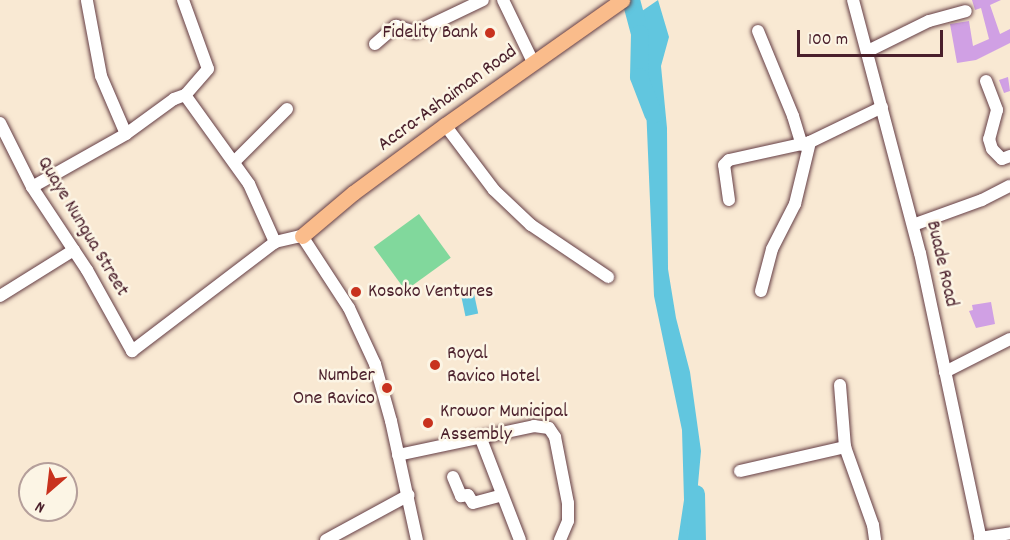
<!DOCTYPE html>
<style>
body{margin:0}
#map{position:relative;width:1010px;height:540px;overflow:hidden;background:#f9e9d3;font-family:Dekko,sans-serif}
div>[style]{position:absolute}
.green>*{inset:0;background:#81d89c;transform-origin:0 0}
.water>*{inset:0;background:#61c6df;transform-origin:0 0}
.river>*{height:18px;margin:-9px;padding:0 9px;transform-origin:9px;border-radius:9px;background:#61c6df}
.building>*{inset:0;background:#d0a0e4}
.roads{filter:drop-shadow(0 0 2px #643d44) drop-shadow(0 0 2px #643d44)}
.minor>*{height:12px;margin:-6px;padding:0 6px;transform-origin:6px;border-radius:6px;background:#fff}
.major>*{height:15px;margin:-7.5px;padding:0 7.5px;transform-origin:7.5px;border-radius:7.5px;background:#fabc8b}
.dots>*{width:16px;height:16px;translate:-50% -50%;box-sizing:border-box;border:3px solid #fcf5e5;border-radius:50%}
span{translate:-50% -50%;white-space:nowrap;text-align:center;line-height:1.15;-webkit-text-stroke:5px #fcf5e5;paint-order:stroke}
.poi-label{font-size:20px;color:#4a1f2b}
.right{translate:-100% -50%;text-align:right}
.left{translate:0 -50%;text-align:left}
.street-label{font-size:20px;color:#4a1f2b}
.north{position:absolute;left:18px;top:462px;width:60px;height:60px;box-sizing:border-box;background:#fcf5e5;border:2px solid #b59f9b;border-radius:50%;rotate:208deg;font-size:16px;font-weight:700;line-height:24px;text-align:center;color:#4a1f2b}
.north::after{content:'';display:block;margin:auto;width:21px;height:27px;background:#c8321e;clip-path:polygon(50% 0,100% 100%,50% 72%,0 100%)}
.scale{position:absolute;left:797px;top:30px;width:146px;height:27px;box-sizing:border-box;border:3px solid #4a1f2b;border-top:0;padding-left:8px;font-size:18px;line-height:21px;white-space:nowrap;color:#4a1f2b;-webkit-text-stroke:4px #fcf5e5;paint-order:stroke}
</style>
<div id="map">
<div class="green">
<i style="left:419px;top:214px;width:54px;height:56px;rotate:54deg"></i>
</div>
<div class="water">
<i style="clip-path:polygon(658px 0,669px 37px,661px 66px,667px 128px,668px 269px,676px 318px,690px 372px,701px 451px,693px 540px,678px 540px,684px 500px,682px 430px,654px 296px,642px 11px)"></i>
<i style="left:473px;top:289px;width:25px;height:13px;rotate:78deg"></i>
</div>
<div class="river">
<i style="left:631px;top:0;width:35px;rotate:75deg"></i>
<i style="left:640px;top:34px;width:43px;rotate:91.3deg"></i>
<i style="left:639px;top:77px;width:40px;rotate:69deg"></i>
<i style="left:696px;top:494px;width:46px;rotate:88.8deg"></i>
</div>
<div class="building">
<i style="clip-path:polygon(972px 0,1001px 0,990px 5px,1000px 34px,1010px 29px,1010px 43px,976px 60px,957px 63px,950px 24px,969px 21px,973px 46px,989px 39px,981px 8px,975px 10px)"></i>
<i style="clip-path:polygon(1008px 77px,1010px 91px,1004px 93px,999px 80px)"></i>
<i style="clip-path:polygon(991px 302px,995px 324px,976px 328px,969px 311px,973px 310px,972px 305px)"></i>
</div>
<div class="roads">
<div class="minor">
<i style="left:183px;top:0;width:73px;rotate:70.1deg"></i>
<i style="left:208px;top:69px;width:35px;rotate:131deg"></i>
<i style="left:503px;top:0;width:71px;rotate:64.2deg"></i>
<i style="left:853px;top:0;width:262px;rotate:75.2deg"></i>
<i style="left:920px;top:253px;width:293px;rotate:78deg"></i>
<i style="left:87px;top:1px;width:76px;rotate:79.4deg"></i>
<i style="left:101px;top:76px;width:63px;rotate:66.7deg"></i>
<i style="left:758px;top:31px;width:92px;rotate:67.6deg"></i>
<i style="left:793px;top:116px;width:30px;rotate:73deg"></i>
<i style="left:375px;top:44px;width:28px;rotate:-41deg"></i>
<i style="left:396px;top:26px;width:21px;rotate:17deg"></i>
<i style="left:416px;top:32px;width:74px;rotate:-25.5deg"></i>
<i style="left:868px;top:51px;width:68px;rotate:-26.2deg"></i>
<i style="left:929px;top:21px;width:38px;rotate:-15deg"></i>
<i style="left:986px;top:81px;width:31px;rotate:69deg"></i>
<i style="left:997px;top:110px;width:30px;rotate:105deg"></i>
<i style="left:989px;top:139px;width:10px;rotate:73deg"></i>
<i style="left:992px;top:149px;width:14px;rotate:45deg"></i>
<i style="left:1002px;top:159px;width:9px;rotate:-21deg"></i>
<i style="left:0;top:123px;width:72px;rotate:63.4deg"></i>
<i style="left:32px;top:187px;width:100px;rotate:56.5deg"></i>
<i style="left:87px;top:270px;width:93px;rotate:60.9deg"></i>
<i style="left:132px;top:351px;width:180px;rotate:-37.3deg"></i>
<i style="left:275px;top:242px;width:28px;rotate:-13deg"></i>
<i style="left:302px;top:236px;width:86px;rotate:56.9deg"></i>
<i style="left:349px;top:308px;width:62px;rotate:65.1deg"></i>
<i style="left:375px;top:364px;width:59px;rotate:74.3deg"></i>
<i style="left:391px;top:421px;width:122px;rotate:77.7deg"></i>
<i style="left:445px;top:125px;width:81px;rotate:53deg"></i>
<i style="left:494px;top:190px;width:51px;rotate:43.4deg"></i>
<i style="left:531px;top:225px;width:93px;rotate:34deg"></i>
<i style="left:234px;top:162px;width:75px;rotate:-45deg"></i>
<i style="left:32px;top:187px;width:108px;rotate:-29.4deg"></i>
<i style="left:126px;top:134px;width:59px;rotate:-36.1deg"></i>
<i style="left:174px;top:99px;width:12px;rotate:-20deg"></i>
<i style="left:185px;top:95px;width:110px;rotate:54.3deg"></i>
<i style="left:249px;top:184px;width:64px;rotate:65.9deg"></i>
<i style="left:729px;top:200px;width:35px;rotate:-98deg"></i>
<i style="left:724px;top:165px;width:7px;rotate:-45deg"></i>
<i style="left:729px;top:160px;width:83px;rotate:-12.5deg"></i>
<i style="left:810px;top:142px;width:80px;rotate:-25.9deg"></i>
<i style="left:913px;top:225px;width:73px;rotate:-19.9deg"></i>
<i style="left:982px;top:200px;width:31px;rotate:-27deg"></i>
<i style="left:761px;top:291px;width:43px;rotate:-75.3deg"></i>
<i style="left:772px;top:249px;width:51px;rotate:-62.9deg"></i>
<i style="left:795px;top:204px;width:64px;rotate:-76.4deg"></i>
<i style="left:0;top:296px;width:87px;rotate:-31.9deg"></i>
<i style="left:945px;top:372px;width:73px;rotate:-26.9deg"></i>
<i style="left:840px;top:385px;width:62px;rotate:85.4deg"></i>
<i style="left:845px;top:447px;width:83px;rotate:70.3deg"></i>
<i style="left:873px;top:525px;width:15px;rotate:82deg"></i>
<i style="left:481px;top:439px;width:108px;rotate:68.9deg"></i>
<i style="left:398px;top:455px;width:139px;rotate:-12deg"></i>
<i style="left:534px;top:426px;width:15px;rotate:8deg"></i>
<i style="left:549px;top:428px;width:11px;rotate:56deg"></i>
<i style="left:555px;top:437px;width:67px;rotate:78.9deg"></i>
<i style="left:568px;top:503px;width:18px;rotate:90deg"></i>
<i style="left:568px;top:521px;width:21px;rotate:113deg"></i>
<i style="left:740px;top:471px;width:108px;rotate:-12.9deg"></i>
<i style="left:453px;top:477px;width:21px;rotate:67deg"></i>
<i style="left:461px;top:496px;width:7px;rotate:-8deg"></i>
<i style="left:468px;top:495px;width:9px;rotate:58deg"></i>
<i style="left:473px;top:503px;width:30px;rotate:-15deg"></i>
<i style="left:980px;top:538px;width:30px;rotate:-9deg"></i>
<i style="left:326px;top:540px;width:94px;rotate:-28.5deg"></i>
</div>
<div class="major">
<i style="left:302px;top:236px;width:67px;rotate:-40.1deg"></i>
<i style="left:353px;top:193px;width:114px;rotate:-36.5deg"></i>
<i style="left:445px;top:125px;width:217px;rotate:-35.2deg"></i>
</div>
</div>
<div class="dots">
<i style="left:490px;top:33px;background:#c8321e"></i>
<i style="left:356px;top:292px;background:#c8321e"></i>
<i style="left:435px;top:365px;background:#c8321e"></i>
<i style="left:387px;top:388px;background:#c8321e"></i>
<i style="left:428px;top:423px;background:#c8321e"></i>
</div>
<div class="poi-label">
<span class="right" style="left:478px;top:33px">Fidelity Bank</span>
<span class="left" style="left:368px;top:292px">Kosoko Ventures</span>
<span class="left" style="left:447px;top:366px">Royal<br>Ravico Hotel</span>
<span class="right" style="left:375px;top:388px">Number<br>One Ravico</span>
<span class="left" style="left:440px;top:424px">Krowor Municipal<br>Assembly</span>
</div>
<div class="street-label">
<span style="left:448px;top:99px;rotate:-36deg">Accra-Ashaiman Road</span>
<span style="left:82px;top:227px;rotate:59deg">Quaye Nungua Street</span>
<span style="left:941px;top:264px;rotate:77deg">Buade Road</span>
</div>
<div class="north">N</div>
<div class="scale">100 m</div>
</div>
